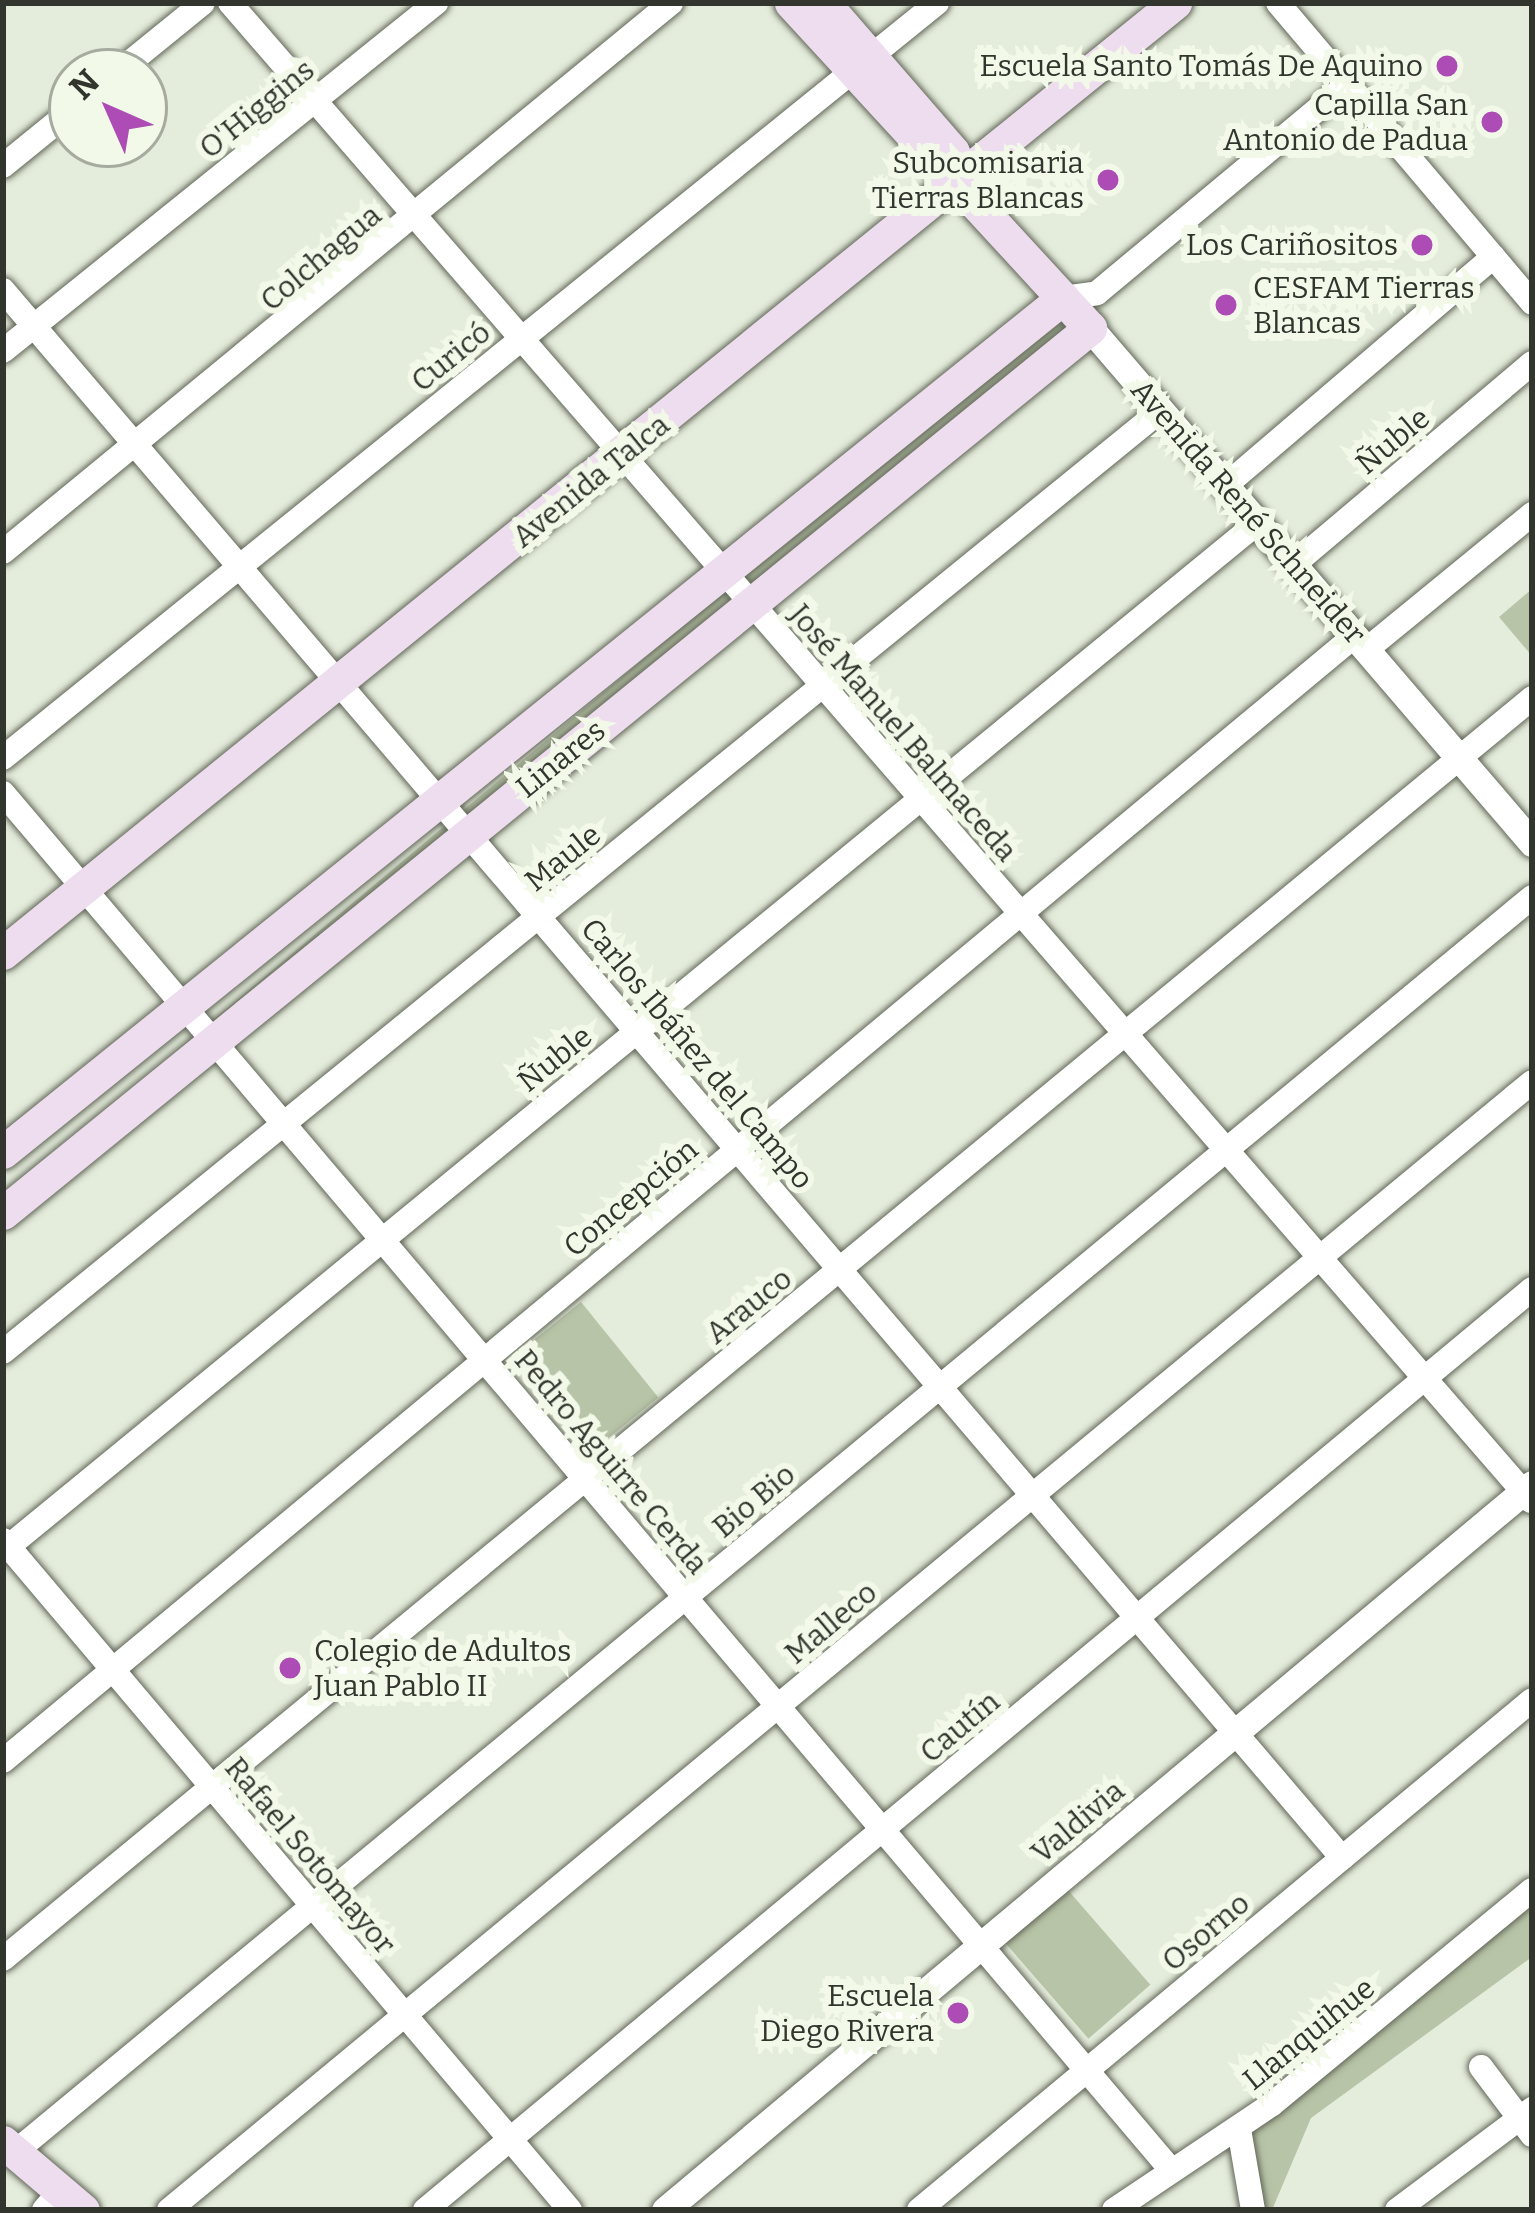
<!DOCTYPE html>
<meta charset="utf-8">
<style>
body{margin:0}
#map{position:relative;width:1535px;height:2213px;overflow:hidden;background:#e4ecdb;font-family:Bitter,serif}
div>[style]{position:absolute}
.green>*{inset:0;background:#b8c4a7;transform-origin:0 0}
.roads{filter:drop-shadow(0 0 3px #626859) drop-shadow(0 0 3px #626859)}
.minor>*{height:24px;margin:-12px;padding:0 12px;transform-origin:12px;border-radius:12px;background:#fff}
.tertiary>*{height:27px;margin:-13.5px;padding:0 13.5px;transform-origin:13.5px;border-radius:13.5px;background:#fff}
.secondary>*{height:33px;margin:-16.5px;padding:0 16.5px;transform-origin:16.5px;border-radius:16.5px;background:#eeddef}
.dots>*{width:33px;height:33px;translate:-50% -50%;box-sizing:border-box;border:6px solid #f2f9e8;border-radius:50%}
span{translate:-50% -50%;white-space:nowrap;text-align:center;line-height:1.15;-webkit-text-stroke:12px #f2f9e8;paint-order:stroke}
.poi-label{font-size:30px;color:#32352e}
.right{translate:-100% -50%;text-align:right}
.left{translate:0 -50%;text-align:left}
.street-label{font-size:30px;color:#32352e}
.frame{position:absolute;inset:0;border:6px solid #32352e;pointer-events:none}
.north{position:absolute;left:48px;top:48px;width:120px;height:120px;box-sizing:border-box;background:#f2f9e8;border:3px solid #a5ab9e;border-radius:50%;rotate:315deg;font-size:33px;font-weight:700;line-height:48px;text-align:center;color:#32352e}
.north::after{content:'';display:block;margin:auto;width:42px;height:54px;background:#ac4cb4;clip-path:polygon(50% 0,100% 100%,50% 72%,0 100%)}
</style>
<div id="map">
<div class="green">
<i style="left:1057px;top:312px;width:23px;height:1358px;rotate:50deg"></i>
<i style="clip-path:polygon(1532px 589px,1532px 656px,1499px 617px)"></i>
<i style="left:581px;top:1302px;width:123px;height:82px;rotate:51deg"></i>
<i style="left:1067px;top:1889px;width:127px;height:82px;rotate:49deg"></i>
<i style="clip-path:polygon(1532px 1900px,1532px 1957px,1311px 2118px,1272px 2210px,1261px 2210px,1244px 2131px)"></i>
</div>
<div class="roads">
<div class="minor">
<i style="left:230px;top:3px;width:1985px;rotate:49.02deg"></i>
<i style="left:1278px;top:3px;width:393px;rotate:49.7deg"></i>
<i style="left:118px;top:72px;width:109px;rotate:-39.1deg"></i>
<i style="left:3px;top:166px;width:89px;rotate:-39.1deg"></i>
<i style="left:3px;top:290px;width:2062px;rotate:49.5deg"></i>
<i style="left:1063px;top:298px;width:34px;rotate:-8deg"></i>
<i style="left:1097px;top:293px;width:325px;rotate:-39.8deg"></i>
<i style="left:3px;top:351px;width:556px;rotate:-38.79deg"></i>
<i style="left:1225px;top:486px;width:353px;rotate:-40.5deg"></i>
<i style="left:3px;top:552px;width:865px;rotate:-39.42deg"></i>
<i style="left:1293px;top:565px;width:313px;rotate:-40.2deg"></i>
<i style="left:1366px;top:650px;width:215px;rotate:-39.3deg"></i>
<i style="left:3px;top:758px;width:1201px;rotate:-38.95deg"></i>
<i style="left:3px;top:793px;width:1807px;rotate:49.69deg"></i>
<i style="left:3px;top:1352px;width:1491px;rotate:-39.12deg"></i>
<i style="left:3px;top:1540px;width:878px;rotate:49.76deg"></i>
<i style="left:3px;top:1551px;width:1622px;rotate:-39.34deg"></i>
<i style="left:3px;top:1761px;width:1758px;rotate:-39.78deg"></i>
<i style="left:3px;top:1959px;width:1982px;rotate:-39.51deg"></i>
<i style="left:1481px;top:2067px;width:85px;rotate:53.1deg"></i>
<i style="left:1239px;top:2129px;width:82px;rotate:80.2deg"></i>
<i style="left:15px;top:2152px;width:1969px;rotate:-39.6deg"></i>
<i style="left:44px;top:2210px;width:25px;rotate:-50deg"></i>
<i style="left:169px;top:2210px;width:1769px;rotate:-39.61deg"></i>
<i style="left:425px;top:2210px;width:1440px;rotate:-39.76deg"></i>
<i style="left:919px;top:2210px;width:797px;rotate:-39.76deg"></i>
<i style="left:1114px;top:2210px;width:189px;rotate:-33.8deg"></i>
<i style="left:1271px;top:2105px;width:338px;rotate:-39.5deg"></i>
<i style="left:1397px;top:2210px;width:169px;rotate:-36.8deg"></i>
</div>
<div class="tertiary">
<i style="left:1090px;top:328px;width:679px;rotate:49.36deg"></i>
<i style="left:665px;top:2210px;width:1131px;rotate:-39.94deg"></i>
</div>
<div class="secondary">
<i style="left:824px;top:3px;width:197px;rotate:49.1deg"></i>
<i style="left:953px;top:152px;width:32px;rotate:72deg"></i>
<i style="left:3px;top:953px;width:1509px;rotate:-39.03deg"></i>
<i style="left:3px;top:1152px;width:1361px;rotate:-38.86deg"></i>
<i style="left:3px;top:1213px;width:1402px;rotate:-39.15deg"></i>
<i style="left:1090px;top:328px;width:442px;rotate:-132.6deg"></i>
<i style="left:3px;top:2142px;width:105px;rotate:40.4deg"></i>
</div>
</div>
<div class="dots">
<i style="left:1447px;top:66px;background:#ac4cb4"></i>
<i style="left:1492px;top:122px;background:#ac4cb4"></i>
<i style="left:1108px;top:180px;background:#ac4cb4"></i>
<i style="left:1422px;top:245px;background:#ac4cb4"></i>
<i style="left:1226px;top:305px;background:#ac4cb4"></i>
<i style="left:290px;top:1668px;background:#ac4cb4"></i>
<i style="left:958px;top:2013px;background:#ac4cb4"></i>
</div>
<div class="poi-label">
<span class="right" style="left:1423px;top:66px">Escuela Santo Tomás De Aquino</span>
<span class="right" style="left:1468px;top:122px">Capilla San<br>Antonio de Padua</span>
<span class="right" style="left:1084px;top:180px">Subcomisaria<br>Tierras Blancas</span>
<span class="right" style="left:1398px;top:245px">Los Cariñositos</span>
<span class="left" style="left:1253px;top:305px">CESFAM Tierras<br>Blancas</span>
<span class="left" style="left:314px;top:1668px">Colegio de Adultos<br>Juan Pablo II</span>
<span class="right" style="left:934px;top:2013px">Escuela<br>Diego Rivera</span>
</div>
<div class="street-label">
<span style="left:257px;top:109px;rotate:-39deg">O'Higgins</span>
<span style="left:321px;top:258px;rotate:-40deg">Colchagua</span>
<span style="left:451px;top:357px;rotate:-39deg">Curicó</span>
<span style="left:1393px;top:441px;rotate:-40deg">Ñuble</span>
<span style="left:591px;top:481px;rotate:-39deg">Avenida Talca</span>
<span style="left:1248px;top:512px;rotate:49deg">Avenida René Schneider</span>
<span style="left:903px;top:733px;rotate:49deg">José Manuel Balmaceda</span>
<span style="left:561px;top:759px;rotate:-39deg">Linares</span>
<span style="left:563px;top:858px;rotate:-39deg">Maule</span>
<span style="left:697px;top:1054px;rotate:50deg">Carlos Ibáñez del Campo</span>
<span style="left:555px;top:1059px;rotate:-39deg">Ñuble</span>
<span style="left:631px;top:1198px;rotate:-40deg">Concepción</span>
<span style="left:749px;top:1306px;rotate:-39deg">Arauco</span>
<span style="left:611px;top:1462px;rotate:50deg">Pedro Aguirre Cerda</span>
<span style="left:754px;top:1501px;rotate:-40deg">Bio Bio</span>
<span style="left:831px;top:1623px;rotate:-40deg">Malleco</span>
<span style="left:960px;top:1727px;rotate:-40deg">Cautín</span>
<span style="left:1078px;top:1822px;rotate:-40deg">Valdivia</span>
<span style="left:310px;top:1856px;rotate:50deg">Rafael Sotomayor</span>
<span style="left:1206px;top:1932px;rotate:-40deg">Osorno</span>
<span style="left:1309px;top:2034px;rotate:-39deg">Llanquihue</span>
</div>
<div class="frame"></div>
<div class="north">N</div>
</div>
